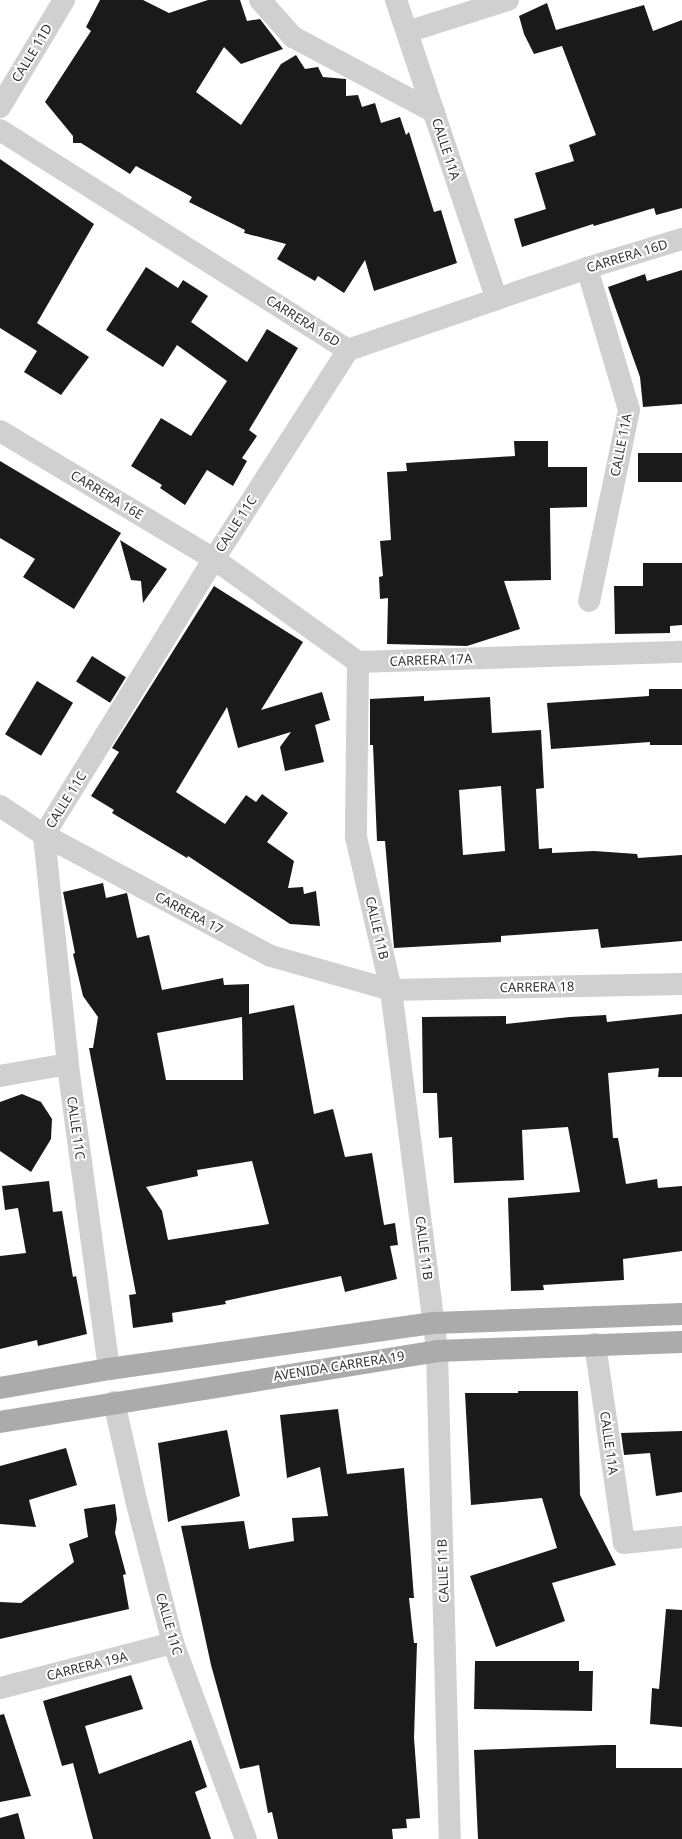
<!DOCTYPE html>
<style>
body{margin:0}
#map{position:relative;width:682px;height:1839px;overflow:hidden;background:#fff;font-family:"Noto Sans",sans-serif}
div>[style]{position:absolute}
.building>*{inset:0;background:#1a1a1a;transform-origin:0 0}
.minor>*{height:22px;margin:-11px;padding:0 11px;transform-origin:11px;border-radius:11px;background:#d0d0d0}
.major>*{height:22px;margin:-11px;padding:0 11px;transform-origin:11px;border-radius:11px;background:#ababab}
span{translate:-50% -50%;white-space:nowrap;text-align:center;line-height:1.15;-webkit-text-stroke:4px #fff;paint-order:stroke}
.street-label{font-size:13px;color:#333}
</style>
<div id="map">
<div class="building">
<i style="clip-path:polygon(100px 0,143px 0,169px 13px,208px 0,240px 0,247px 21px,260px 19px,283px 49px,241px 64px,224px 47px,196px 92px,241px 125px,281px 64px,296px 55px,305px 69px,318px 67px,323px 77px,346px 79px,346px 96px,358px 95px,362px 107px,375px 103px,381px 123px,400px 117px,406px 135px,409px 132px,434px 212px,441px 210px,457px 263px,374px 291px,365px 260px,344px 293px,318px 276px,315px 281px,277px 259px,286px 244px,244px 233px,245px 230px,189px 202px,192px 197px,136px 166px,130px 174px,81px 143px,73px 143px,73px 136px,45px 102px,91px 31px,86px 27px)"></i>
<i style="clip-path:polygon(547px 3px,556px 30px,644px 5px,653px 31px,682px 20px,682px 208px,656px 215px,654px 208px,594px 226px,593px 224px,522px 247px,514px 219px,546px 209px,535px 173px,574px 161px,569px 145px,596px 135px,562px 46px,534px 54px,524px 34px,519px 16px)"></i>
<i style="clip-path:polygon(0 159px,94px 224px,37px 323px,89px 357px,61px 395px,24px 372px,37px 351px,0 328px)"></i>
<i style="clip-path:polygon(146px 267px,178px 288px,183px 280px,208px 296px,191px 322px,247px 362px,267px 329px,298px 348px,249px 430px,257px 436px,242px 458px,247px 461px,233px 486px,207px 470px,185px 505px,160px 488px,162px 485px,131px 466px,161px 418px,191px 436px,227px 381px,177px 345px,163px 367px,106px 330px)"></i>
<i style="clip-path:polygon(682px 270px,682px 404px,643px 407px,640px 377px,608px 287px,645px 274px,647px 281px)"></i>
<i style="clip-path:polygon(514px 441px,548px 441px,548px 467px,587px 467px,587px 507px,550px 508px,551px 580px,504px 581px,520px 629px,467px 646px,387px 644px,388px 598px,380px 599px,379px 577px,383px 576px,380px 541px,391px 540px,387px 472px,407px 471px,406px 463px,515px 456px)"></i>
<i style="left:682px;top:453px;width:29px;height:44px;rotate:90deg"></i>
<i style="clip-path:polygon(0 461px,121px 533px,74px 609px,23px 577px,35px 559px,0 538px)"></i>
<i style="clip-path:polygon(120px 540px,167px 569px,143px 603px,141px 581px,131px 580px)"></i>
<i style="clip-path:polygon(643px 563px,682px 563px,682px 625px,670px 626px,670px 633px,615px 634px,614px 586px,643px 586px)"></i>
<i style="clip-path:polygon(214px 586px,303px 642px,261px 710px,322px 692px,330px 720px,315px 725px,324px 762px,285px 771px,280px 747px,291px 732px,238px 748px,227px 707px,176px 792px,225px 824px,246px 795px,256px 802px,262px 794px,288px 813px,267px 842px,294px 861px,288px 888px,303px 887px,304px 894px,316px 891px,320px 926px,290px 924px,188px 856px,187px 858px,112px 813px,114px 810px,91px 796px,119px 752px,112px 748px)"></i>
<i style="left:92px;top:656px;width:40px;height:30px;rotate:32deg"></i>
<i style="left:37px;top:681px;width:42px;height:62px;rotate:31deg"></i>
<i style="clip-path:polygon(649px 689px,682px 689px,682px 745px,650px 745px,650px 742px,551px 749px,547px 703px,649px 696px)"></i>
<i style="clip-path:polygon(evenodd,424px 696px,424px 701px,490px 697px,492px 733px,541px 730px,544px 788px,536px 789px,539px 849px,552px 848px,552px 853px,594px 851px,637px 854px,638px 858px,682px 855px,682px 941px,601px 948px,598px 929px,501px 936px,501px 942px,394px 948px,385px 841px,377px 841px,373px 745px,370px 745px,370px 699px,424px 696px,501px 786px,505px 851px,463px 855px,459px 790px,501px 786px)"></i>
<i style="clip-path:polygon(evenodd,103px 883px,106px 898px,127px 893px,137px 938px,149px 935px,162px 990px,223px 978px,224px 985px,249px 984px,249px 1014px,294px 1005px,314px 1114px,333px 1109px,345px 1157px,372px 1153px,384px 1225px,395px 1223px,398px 1245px,390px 1246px,397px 1279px,345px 1292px,341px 1276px,225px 1301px,226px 1304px,172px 1313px,173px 1322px,133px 1328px,129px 1295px,136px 1294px,89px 1048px,93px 1048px,98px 1017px,83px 996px,73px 954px,75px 953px,63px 892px,103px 883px,242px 1017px,243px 1080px,166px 1080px,157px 1033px,242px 1017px,103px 883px,252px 1161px,269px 1224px,168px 1240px,162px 1211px,146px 1187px,198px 1176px,197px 1170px,252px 1161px)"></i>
<i style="clip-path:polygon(682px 1014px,682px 1077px,658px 1077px,659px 1068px,608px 1073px,613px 1138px,618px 1138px,626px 1184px,657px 1179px,658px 1188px,682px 1186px,682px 1251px,623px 1259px,624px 1280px,543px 1285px,544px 1290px,511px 1291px,508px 1198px,580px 1192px,568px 1127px,522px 1130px,524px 1180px,454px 1183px,452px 1137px,439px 1138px,437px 1093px,423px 1093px,422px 1017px,506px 1016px,506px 1024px,570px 1017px,606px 1015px,607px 1022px)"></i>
<i style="clip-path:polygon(22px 1094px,41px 1102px,52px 1119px,51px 1139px,31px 1172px,0 1151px,0 1102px)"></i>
<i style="clip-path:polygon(49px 1181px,53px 1212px,62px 1211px,73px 1277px,76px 1276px,87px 1334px,38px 1346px,37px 1340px,0 1349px,0 1256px,26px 1253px,18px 1208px,5px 1210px,2px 1186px)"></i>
<i style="clip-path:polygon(518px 1391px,578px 1391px,580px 1495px,616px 1565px,552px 1583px,565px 1621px,496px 1647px,470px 1576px,557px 1548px,542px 1498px,471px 1505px,465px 1393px,518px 1393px)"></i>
<i style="clip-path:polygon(338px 1409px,347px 1474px,404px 1468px,414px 1598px,409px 1598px,414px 1643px,417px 1643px,414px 1738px,420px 1818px,406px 1819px,407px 1828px,392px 1829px,393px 1839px,278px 1839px,272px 1812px,268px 1813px,259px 1765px,240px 1769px,211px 1665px,181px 1526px,244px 1521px,249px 1549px,294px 1541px,292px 1518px,328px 1516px,320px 1467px,287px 1478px,280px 1415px)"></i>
<i style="clip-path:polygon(227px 1430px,240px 1496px,168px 1522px,158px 1443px)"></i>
<i style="clip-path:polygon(682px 1431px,682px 1492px,656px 1496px,650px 1453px,624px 1455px,621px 1433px)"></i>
<i style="clip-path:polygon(66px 1448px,77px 1485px,29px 1500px,36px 1527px,0 1524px,0 1466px)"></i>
<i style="clip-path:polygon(115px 1504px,117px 1519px,115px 1533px,126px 1574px,123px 1575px,129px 1609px,0 1639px,0 1602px,21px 1603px,74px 1562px,69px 1544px,88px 1537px,84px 1509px)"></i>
<i style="clip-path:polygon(666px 1609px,682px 1610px,682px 1727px,650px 1724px,652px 1688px,659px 1689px)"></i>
<i style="clip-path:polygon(475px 1661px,579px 1661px,579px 1671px,593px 1671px,592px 1711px,474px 1709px)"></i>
<i style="clip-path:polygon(131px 1675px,143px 1709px,85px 1726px,99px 1774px,191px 1740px,207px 1787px,195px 1792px,211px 1839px,93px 1839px,73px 1763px,62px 1766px,43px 1701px)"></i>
<i style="clip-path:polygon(4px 1714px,31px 1796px,0 1802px,0 1715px)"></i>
<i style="clip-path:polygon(605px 1745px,616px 1745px,616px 1768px,682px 1768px,682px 1839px,478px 1839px,474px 1750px)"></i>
<i style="clip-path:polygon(18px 1813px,25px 1839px,0 1839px,0 1818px)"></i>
</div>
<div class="minor">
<i style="left:260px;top:0;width:50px;rotate:48.3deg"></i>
<i style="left:293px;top:37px;width:160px;rotate:28deg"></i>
<i style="left:396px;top:0;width:314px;rotate:71.4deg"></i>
<i style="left:407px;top:32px;width:106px;rotate:-17.6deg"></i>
<i style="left:0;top:107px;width:125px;rotate:-59.1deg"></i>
<i style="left:0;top:130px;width:412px;rotate:32.3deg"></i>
<i style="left:587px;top:268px;width:148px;rotate:73.5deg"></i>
<i style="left:629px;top:410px;width:195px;rotate:101.8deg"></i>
<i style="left:348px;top:350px;width:253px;rotate:-18.9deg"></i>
<i style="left:587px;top:268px;width:99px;rotate:-17deg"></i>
<i style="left:0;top:431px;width:249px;rotate:30.9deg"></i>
<i style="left:214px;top:559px;width:177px;rotate:35.6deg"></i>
<i style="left:358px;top:662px;width:324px;rotate:-1.8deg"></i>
<i style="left:358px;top:662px;width:175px;rotate:90.7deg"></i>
<i style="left:356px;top:837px;width:157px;rotate:77.1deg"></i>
<i style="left:391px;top:990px;width:364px;rotate:82.7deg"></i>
<i style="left:437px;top:1351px;width:488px;rotate:88.5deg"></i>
<i style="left:0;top:806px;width:53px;rotate:33.4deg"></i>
<i style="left:44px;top:835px;width:257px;rotate:28.1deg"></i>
<i style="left:271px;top:956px;width:125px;rotate:15.8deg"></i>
<i style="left:391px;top:990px;width:291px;rotate:-1.2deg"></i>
<i style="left:0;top:1076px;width:69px;rotate:-10deg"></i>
<i style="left:595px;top:1344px;width:201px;rotate:81.7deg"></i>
<i style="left:624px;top:1543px;width:58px;rotate:-5.9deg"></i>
<i style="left:109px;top:1369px;width:308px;rotate:-97.7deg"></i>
<i style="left:68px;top:1064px;width:230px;rotate:-96deg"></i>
<i style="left:44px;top:835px;width:324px;rotate:-58.4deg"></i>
<i style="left:214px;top:559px;width:248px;rotate:-57.3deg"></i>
<i style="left:114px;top:1402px;width:100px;rotate:77.3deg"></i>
<i style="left:136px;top:1500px;width:148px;rotate:75.5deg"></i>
<i style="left:173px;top:1643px;width:209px;rotate:69.6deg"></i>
<i style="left:0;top:1688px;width:179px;rotate:-14.6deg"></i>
</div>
<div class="major">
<i style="left:0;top:1388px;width:111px;rotate:-9.9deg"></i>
<i style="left:109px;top:1369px;width:328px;rotate:-8.1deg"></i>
<i style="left:434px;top:1323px;width:248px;rotate:-2.1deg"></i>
<i style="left:0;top:1422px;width:443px;rotate:-9.2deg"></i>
<i style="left:437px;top:1351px;width:245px;rotate:-2.1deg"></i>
</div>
<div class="street-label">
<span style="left:32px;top:53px;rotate:-59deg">CALLE 11D</span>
<span style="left:446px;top:149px;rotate:72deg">CALLE 11A</span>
<span style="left:627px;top:256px;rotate:-17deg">CARRERA 16D</span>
<span style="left:303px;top:321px;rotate:32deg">CARRERA 16D</span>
<span style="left:621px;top:445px;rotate:-79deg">CALLE 11A</span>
<span style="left:107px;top:495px;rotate:31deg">CARRERA 16E</span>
<span style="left:236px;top:524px;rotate:-57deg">CALLE 11C</span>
<span style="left:431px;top:660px;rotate:-2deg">CARRERA 17A</span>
<span style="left:66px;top:800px;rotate:-58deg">CALLE 11C</span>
<span style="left:189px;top:913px;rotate:28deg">CARRERA 17</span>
<span style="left:377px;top:928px;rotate:77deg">CALLE 11B</span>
<span style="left:537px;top:987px;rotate:-1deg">CARRERA 18</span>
<span style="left:76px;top:1128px;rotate:82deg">CALLE 11C</span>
<span style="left:424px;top:1248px;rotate:83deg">CALLE 11B</span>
<span style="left:339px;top:1366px;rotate:-9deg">AVENIDA CARRERA 19</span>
<span style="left:609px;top:1443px;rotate:82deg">CALLE 11A</span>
<span style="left:443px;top:1571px;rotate:-92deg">CALLE 11B</span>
<span style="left:169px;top:1624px;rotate:74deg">CALLE 11C</span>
<span style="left:87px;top:1666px;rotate:-14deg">CARRERA 19A</span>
</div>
</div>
